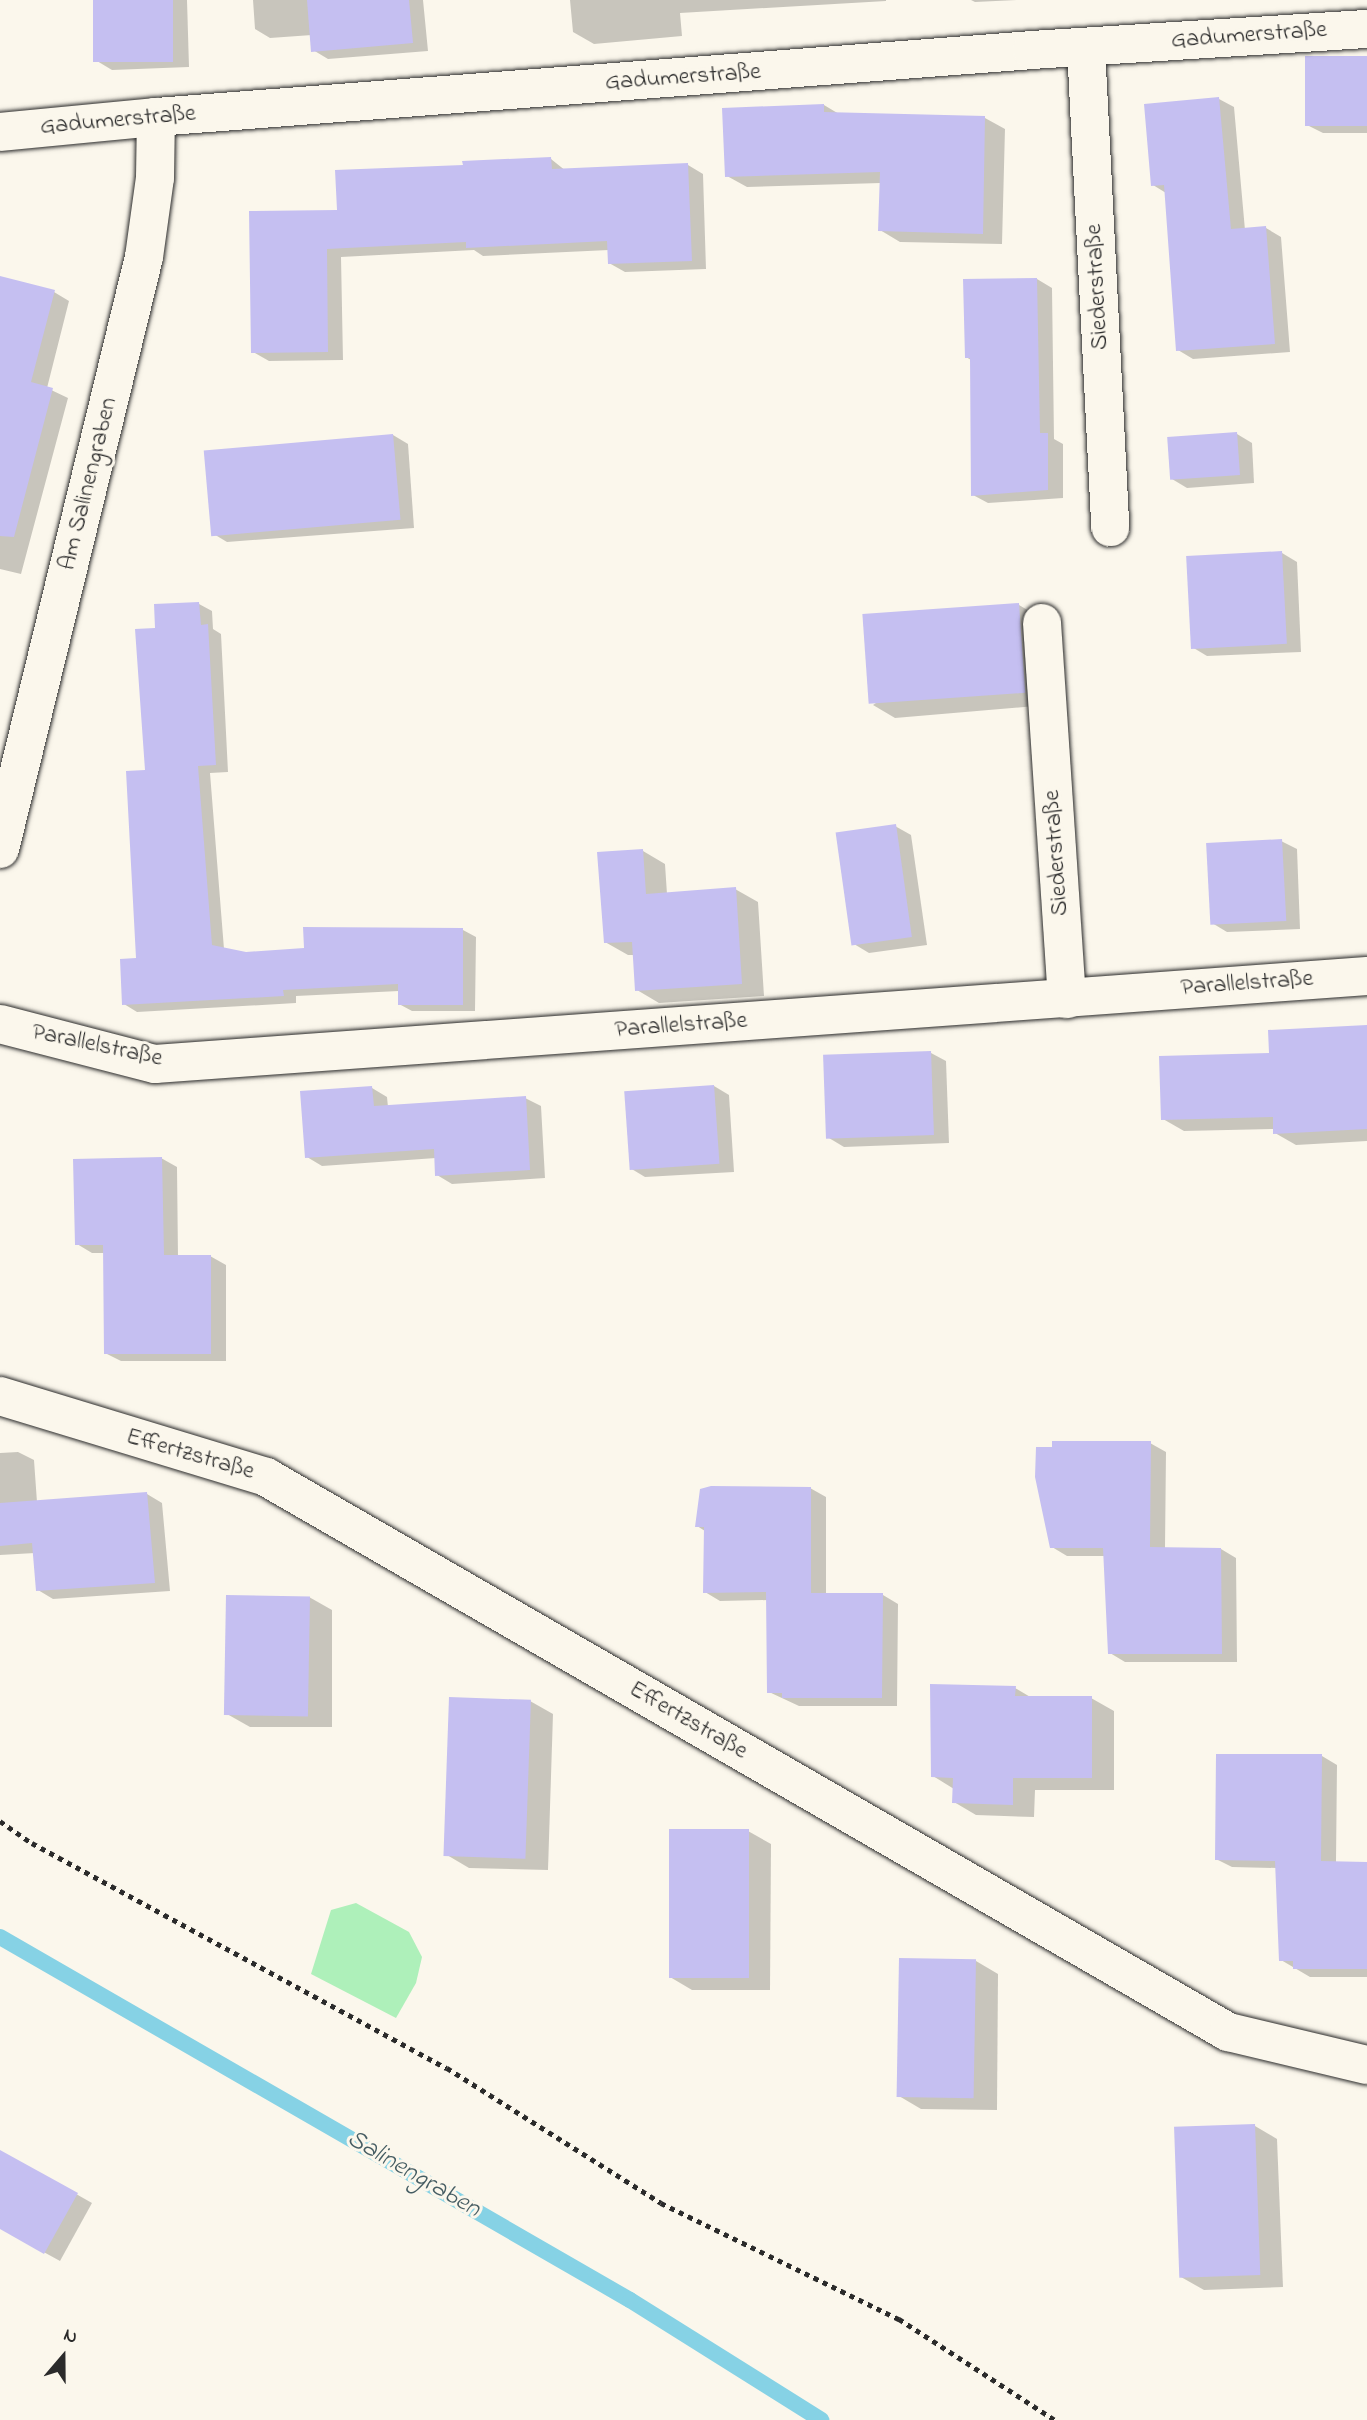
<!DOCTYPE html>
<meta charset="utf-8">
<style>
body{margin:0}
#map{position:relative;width:1367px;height:2420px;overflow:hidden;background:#fbf7ec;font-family:"Indie Flower",sans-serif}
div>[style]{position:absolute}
.green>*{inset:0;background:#aef0ba}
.shadow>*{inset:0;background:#0003}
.stream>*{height:16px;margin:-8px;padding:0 8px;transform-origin:8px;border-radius:8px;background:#86d2e5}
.building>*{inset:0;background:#c5bff1;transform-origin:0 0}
.path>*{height:4.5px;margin-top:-2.25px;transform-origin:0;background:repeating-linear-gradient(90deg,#2b2b2b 0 5px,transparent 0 10px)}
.roads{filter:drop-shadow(0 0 2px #2b2b2b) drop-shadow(0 0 2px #2b2b2b)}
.minor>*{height:38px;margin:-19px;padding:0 19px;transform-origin:19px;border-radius:19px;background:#fbf7ec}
span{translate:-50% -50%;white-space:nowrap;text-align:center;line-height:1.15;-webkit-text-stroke:6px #fbf7ec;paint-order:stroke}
.street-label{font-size:24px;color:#2b2b2b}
.water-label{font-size:26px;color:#465d63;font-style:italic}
.north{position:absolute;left:28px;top:2322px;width:70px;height:70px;-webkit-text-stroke:5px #fbf7ec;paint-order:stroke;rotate:20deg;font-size:19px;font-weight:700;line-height:28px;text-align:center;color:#2b2b2b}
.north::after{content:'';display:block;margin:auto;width:24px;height:32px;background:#2b2b2b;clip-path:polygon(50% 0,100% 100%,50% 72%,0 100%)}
</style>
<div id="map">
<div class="green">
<i style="clip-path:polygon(356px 1903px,409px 1932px,422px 1957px,416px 1983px,396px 2018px,311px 1974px,331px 1910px)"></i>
</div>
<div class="shadow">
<i style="clip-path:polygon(95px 0,187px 0,189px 67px,112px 70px,97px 61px)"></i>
<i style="clip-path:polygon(253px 0,423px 0,428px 51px,328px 59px,313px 50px,312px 35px,270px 38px,255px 29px)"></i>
<i style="clip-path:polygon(570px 0,886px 0,886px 1px,680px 13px,682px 36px,594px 44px,573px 32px)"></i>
<i style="clip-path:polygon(971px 0,1017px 0,975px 2px)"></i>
<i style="clip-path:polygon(1367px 58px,1367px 133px,1323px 133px,1307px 125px)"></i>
<i style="clip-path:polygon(1219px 99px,1234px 107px,1245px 230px,1266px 228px,1281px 237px,1290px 352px,1193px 359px,1178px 350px,1166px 193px,1153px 185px)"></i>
<i style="clip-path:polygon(824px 105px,839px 114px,985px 118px,1005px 129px,1002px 244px,900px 242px,880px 230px,881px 183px,747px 187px,727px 176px)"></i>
<i style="clip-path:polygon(551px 159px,566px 171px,688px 165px,703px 174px,706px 269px,625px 272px,609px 263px,609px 250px,483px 256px,474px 250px,341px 257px,343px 360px,269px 361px,253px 352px,339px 212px,464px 167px)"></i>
<i style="clip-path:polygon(0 278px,54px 292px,69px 301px,47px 388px,68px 398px,21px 574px,0 569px)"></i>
<i style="clip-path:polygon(1037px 279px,1052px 288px,1054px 439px,1063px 444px,1063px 498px,988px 503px,973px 495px,971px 360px,966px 357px,965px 281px)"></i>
<i style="clip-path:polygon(1237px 434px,1252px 443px,1254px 483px,1187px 488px,1172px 479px)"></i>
<i style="clip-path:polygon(393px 435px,408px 444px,414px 528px,227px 542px,212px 533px)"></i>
<i style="clip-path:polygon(1282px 553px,1297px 562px,1301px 652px,1207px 656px,1192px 647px)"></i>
<i style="clip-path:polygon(199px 604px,212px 611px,213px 629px,221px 634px,228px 772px,210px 773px,224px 949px,245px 953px,306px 950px,463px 930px,476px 937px,475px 1011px,412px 1011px,399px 1004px,399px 991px,296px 996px,296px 1003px,137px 1012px,124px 1004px,138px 960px,157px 629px)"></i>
<i style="clip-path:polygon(1019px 605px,1041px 618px,1047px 705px,895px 718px,873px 705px)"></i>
<i style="clip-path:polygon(895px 826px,911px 835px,927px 945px,869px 953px,854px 944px)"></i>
<i style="clip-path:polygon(1281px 841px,1297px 849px,1300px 929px,1227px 932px,1212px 923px)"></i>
<i style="clip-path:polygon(643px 851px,665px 864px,667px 894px,735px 889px,758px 902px,764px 996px,659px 1003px,637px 990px,634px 955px,628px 955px,605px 942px)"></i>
<i style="clip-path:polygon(1367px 1027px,1367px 1141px,1296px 1145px,1275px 1133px,1275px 1129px,1184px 1131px,1163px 1119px,1271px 1055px)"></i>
<i style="clip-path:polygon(931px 1053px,946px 1061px,949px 1143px,844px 1147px,829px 1138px)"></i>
<i style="clip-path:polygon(714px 1086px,729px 1095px,734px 1172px,645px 1177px,630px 1168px)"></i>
<i style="clip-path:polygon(372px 1088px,387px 1097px,388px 1107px,525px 1098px,541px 1106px,545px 1178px,452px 1184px,437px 1175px,436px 1158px,322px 1166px,307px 1157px)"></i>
<i style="clip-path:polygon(161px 1158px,177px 1167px,178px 1257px,210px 1256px,226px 1265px,226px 1361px,121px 1361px,105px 1353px,105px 1253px,92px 1253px,77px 1244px)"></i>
<i style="clip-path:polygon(1150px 1443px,1166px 1452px,1165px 1549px,1221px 1549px,1236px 1558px,1237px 1662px,1125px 1662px,1110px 1653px,1105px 1556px,1067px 1556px,1052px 1547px,1054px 1449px)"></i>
<i style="clip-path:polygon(18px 1452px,34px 1460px,37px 1502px,147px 1494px,162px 1503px,170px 1591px,53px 1599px,38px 1590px,35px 1553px,0 1555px,0 1453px)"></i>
<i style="clip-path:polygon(810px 1488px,826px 1497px,826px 1595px,883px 1595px,898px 1604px,897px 1706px,799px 1706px,769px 1692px,768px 1600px,720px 1601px,705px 1592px,705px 1531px,697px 1526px)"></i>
<i style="clip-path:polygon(309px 1597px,332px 1610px,332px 1727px,250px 1727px,227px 1714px)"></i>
<i style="clip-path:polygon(1015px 1688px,1032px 1698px,1091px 1698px,1114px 1711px,1114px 1790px,1035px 1790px,1034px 1817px,976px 1815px,954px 1802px,954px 1789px,933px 1776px)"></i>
<i style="clip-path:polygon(530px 1701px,553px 1714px,548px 1870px,469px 1868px,447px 1855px)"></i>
<i style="clip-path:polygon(1217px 1756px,1322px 1756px,1337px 1765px,1336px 1863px,1367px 1863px,1367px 1977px,1310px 1977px,1281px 1960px,1277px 1868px,1232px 1867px,1216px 1859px)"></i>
<i style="clip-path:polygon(748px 1831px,771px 1844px,770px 1990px,692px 1990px,670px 1977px)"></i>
<i style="clip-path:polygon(976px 1961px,998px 1974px,997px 2110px,921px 2109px,899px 2096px)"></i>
<i style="clip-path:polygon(1255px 2126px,1277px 2139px,1283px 2287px,1204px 2290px,1181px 2277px)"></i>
<i style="clip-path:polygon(0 2151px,92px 2203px,60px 2261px,0 2228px)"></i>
</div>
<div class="stream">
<i style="left:0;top:1937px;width:727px;rotate:29.95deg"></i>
<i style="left:630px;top:2300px;width:226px;rotate:32.1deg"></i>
</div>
<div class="building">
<i style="left:93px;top:0;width:80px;height:62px"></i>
<i style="clip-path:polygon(307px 0,409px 0,413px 43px,311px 52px)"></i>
<i style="left:1305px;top:56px;width:62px;height:70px"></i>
<i style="clip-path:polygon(1219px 97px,1231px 229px,1266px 226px,1275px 344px,1176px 351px,1164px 185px,1151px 186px,1144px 104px)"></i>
<i style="clip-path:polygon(824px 104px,824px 112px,985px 116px,983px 234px,878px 231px,880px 172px,725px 177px,722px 108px)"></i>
<i style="clip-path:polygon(551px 157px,552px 169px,688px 163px,692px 261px,608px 264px,607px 241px,466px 248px,466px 242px,327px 249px,328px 352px,251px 353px,249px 211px,337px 210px,335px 170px,463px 165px,462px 161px)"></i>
<i style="clip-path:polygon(0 276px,55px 290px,31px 382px,53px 388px,14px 537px,0 536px)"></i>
<i style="clip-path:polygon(1037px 278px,1040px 433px,1048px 433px,1048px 490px,971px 496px,970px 358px,965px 358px,963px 279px)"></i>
<i style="left:1237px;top:432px;width:43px;height:70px;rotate:86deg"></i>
<i style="left:393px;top:434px;width:86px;height:190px;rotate:85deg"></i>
<i style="left:1282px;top:551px;width:93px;height:96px;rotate:87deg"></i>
<i style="clip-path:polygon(199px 602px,201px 625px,208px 624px,216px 765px,198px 766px,212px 945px,246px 952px,304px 948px,303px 927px,463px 928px,463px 1005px,398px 1005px,398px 984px,283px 990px,284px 996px,122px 1005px,120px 959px,136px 958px,126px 771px,145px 770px,135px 629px,155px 628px,154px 604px)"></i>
<i style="left:1019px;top:603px;width:90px;height:157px;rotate:86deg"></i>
<i style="left:896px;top:824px;width:114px;height:61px;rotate:82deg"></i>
<i style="left:1282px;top:839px;width:82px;height:76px;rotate:87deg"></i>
<i style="clip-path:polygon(643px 849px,646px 894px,736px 887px,742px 984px,635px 991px,632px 942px,604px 943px,597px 852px)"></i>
<i style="clip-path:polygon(1367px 1025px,1367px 1129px,1273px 1134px,1273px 1117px,1161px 1120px,1159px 1056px,1269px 1053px,1268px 1030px)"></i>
<i style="left:931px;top:1051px;width:84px;height:108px;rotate:88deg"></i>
<i style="left:714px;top:1085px;width:79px;height:90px;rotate:86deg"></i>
<i style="clip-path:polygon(372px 1086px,374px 1106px,526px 1096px,530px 1170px,435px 1176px,434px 1149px,305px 1158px,300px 1091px)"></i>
<i style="clip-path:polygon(162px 1157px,164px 1255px,211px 1255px,211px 1354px,104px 1354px,103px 1245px,75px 1245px,73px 1159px)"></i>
<i style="clip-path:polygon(1052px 1441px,1151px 1441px,1150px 1547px,1221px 1548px,1222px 1654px,1108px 1654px,1103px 1548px,1050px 1548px,1035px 1477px,1036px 1447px,1052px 1447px)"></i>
<i style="clip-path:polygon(711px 1486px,811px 1487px,811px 1593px,883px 1593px,882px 1698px,782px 1698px,782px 1693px,767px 1693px,766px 1592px,703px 1593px,704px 1527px,695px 1527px,700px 1489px)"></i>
<i style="clip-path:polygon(147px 1492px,155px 1583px,36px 1591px,32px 1543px,0 1546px,0 1503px)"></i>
<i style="left:226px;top:1595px;width:84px;height:120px;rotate:1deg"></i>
<i style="clip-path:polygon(930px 1684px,1016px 1686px,1015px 1696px,1092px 1696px,1092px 1778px,1013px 1778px,1013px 1805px,952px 1803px,953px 1778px,931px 1777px)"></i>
<i style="left:449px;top:1697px;width:82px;height:159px;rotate:2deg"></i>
<i style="clip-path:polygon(1216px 1754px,1322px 1754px,1321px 1861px,1367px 1862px,1367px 1969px,1293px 1969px,1293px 1961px,1279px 1961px,1275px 1861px,1215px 1860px)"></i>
<i style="left:669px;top:1829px;width:80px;height:149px"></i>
<i style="left:899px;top:1958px;width:77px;height:139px;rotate:1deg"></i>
<i style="left:1255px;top:2124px;width:151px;height:81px;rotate:88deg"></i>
<i style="clip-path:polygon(0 2150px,78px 2193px,44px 2254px,0 2229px)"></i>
</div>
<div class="path">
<i style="left:0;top:1821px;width:39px;rotate:35deg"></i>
<i style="left:32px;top:1843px;width:472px;rotate:28.5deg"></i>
<i style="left:447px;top:2068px;width:253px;rotate:32.2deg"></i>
<i style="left:661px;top:2203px;width:265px;rotate:26deg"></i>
<i style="left:899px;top:2319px;width:186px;rotate:32.9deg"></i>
</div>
<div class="roads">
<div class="minor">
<i style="left:1086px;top:47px;width:481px;rotate:87.1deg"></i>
<i style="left:0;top:132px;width:157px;rotate:-5.5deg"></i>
<i style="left:156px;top:117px;width:879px;rotate:-4.37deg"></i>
<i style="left:1032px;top:50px;width:336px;rotate:-3.6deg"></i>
<i style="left:1042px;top:623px;width:377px;rotate:86.2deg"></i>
<i style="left:0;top:849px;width:609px;rotate:-76.33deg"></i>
<i style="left:144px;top:257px;width:80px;rotate:-82.1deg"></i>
<i style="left:155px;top:178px;width:61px;rotate:-89.1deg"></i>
<i style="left:0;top:1024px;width:160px;rotate:14.5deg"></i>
<i style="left:155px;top:1064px;width:1215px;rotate:-4.15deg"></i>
<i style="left:0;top:1396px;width:278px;rotate:16.9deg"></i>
<i style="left:266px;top:1477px;width:1111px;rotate:29.98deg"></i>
<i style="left:1228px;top:2032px;width:143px;rotate:13.4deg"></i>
</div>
</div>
<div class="street-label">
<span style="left:1249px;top:36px;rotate:-4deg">Gadumerstraße</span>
<span style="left:683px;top:78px;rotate:-4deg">Gadumerstraße</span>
<span style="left:118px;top:121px;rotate:-5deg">Gadumerstraße</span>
<span style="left:1098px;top:287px;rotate:-93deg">Siederstraße</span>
<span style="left:89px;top:484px;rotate:-76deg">Am Salinengraben</span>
<span style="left:1057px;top:853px;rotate:-94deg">Siederstraße</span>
<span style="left:1247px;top:984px;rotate:-4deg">Parallelstraße</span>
<span style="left:681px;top:1026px;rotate:-4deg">Parallelstraße</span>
<span style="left:97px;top:1046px;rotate:12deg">Parallelstraße</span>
<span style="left:190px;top:1455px;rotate:16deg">Effertzstraße</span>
<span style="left:688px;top:1721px;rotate:30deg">Effertzstraße</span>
</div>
<div class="water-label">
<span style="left:413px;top:2175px;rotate:30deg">Salinengraben</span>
</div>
<div class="north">N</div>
</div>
